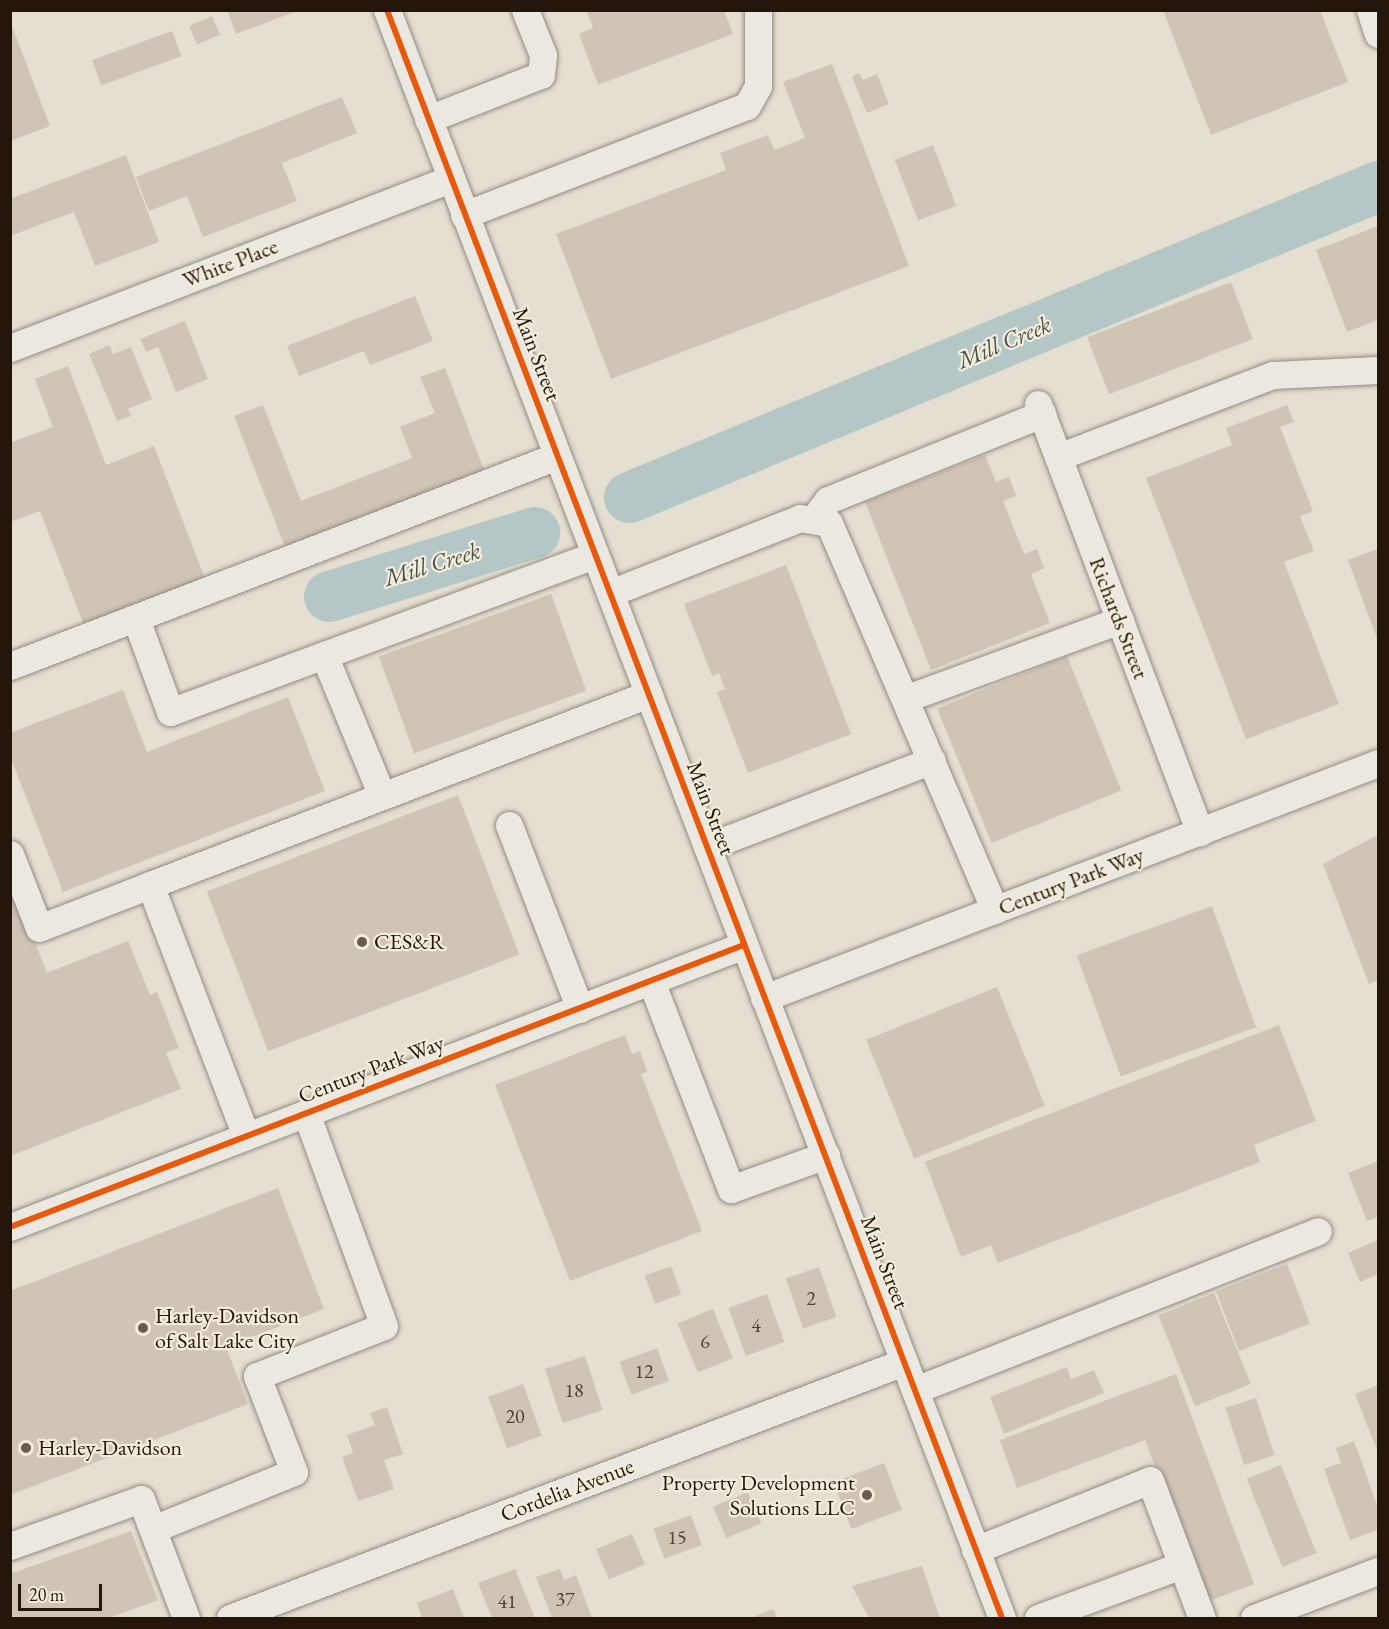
<!DOCTYPE html>
<style>
body{margin:0}
#map{position:relative;width:1389px;height:1629px;overflow:hidden;background:#e4dfd0;font-family:"EB Garamond",serif}
div>[style]{position:absolute}
.river>*{height:51px;margin:-25.5px;padding:0 25.5px;transform-origin:25.5px;border-radius:25.5px;background:#b4c6c6}
.building>*{inset:0;background:#d0c4b5;transform-origin:0 0}
.roads{filter:drop-shadow(0 0 2px #928c83) drop-shadow(0 0 2px #928c83)}
.minor>*{height:27px;margin:-13.5px;padding:0 13.5px;transform-origin:13.5px;border-radius:13.5px;background:#eae8e0}
.cycleway>*{height:6px;margin:-3px;padding:0 3px;transform-origin:3px;border-radius:3px;background:#e8590c}
.dots>*{width:16px;height:16px;translate:-50% -50%;box-sizing:border-box;border:3px solid #f3eddb;border-radius:50%}
span{translate:-50% -50%;white-space:nowrap;text-align:center;line-height:1.15;-webkit-text-stroke:4.5px #f3eddb;paint-order:stroke}
.number-label{font-size:20px;color:#504236}
.number-label span{-webkit-text-stroke-width:0}
.street-label{font-size:22px;color:#25160c}
.poi-label{font-size:22px;color:#25160c}
.left{translate:0 -50%;text-align:left}
.right{translate:-100% -50%;text-align:right}
.water-label{font-size:24px;color:#50504b;font-style:italic}
.frame{position:absolute;inset:0;border:12px solid #25160c;pointer-events:none}
.scale{position:absolute;left:18px;top:1584px;width:84px;height:27px;box-sizing:border-box;border:3px solid #25160c;border-top:0;padding-left:8px;font-size:18px;line-height:21px;white-space:nowrap;color:#25160c;-webkit-text-stroke:4px #f3eddb;paint-order:stroke}
</style>
<div id="map">
<div class="river">
<i style="left:629px;top:497px;width:811px;rotate:-22.55deg"></i>
<i style="left:329px;top:596px;width:215px;rotate:-17.3deg"></i>
</div>
<div class="building">
<i style="clip-path:polygon(227px 10px,297px 10px,297px 11px,236px 34px)"></i>
<i style="clip-path:polygon(586px 10px,724px 10px,733px 34px,598px 85px,579px 34px,593px 28px)"></i>
<i style="clip-path:polygon(1163px 10px,1320px 10px,1348px 82px,1211px 135px)"></i>
<i style="left:212px;top:16px;width:20px;height:25px;rotate:66deg"></i>
<i style="clip-path:polygon(10px 21px,50px 126px,10px 141px)"></i>
<i style="left:172px;top:31px;width:27px;height:85px;rotate:70deg"></i>
<i style="clip-path:polygon(832px 64px,909px 266px,611px 379px,556px 234px,726px 170px,720px 153px,768px 135px,774px 150px,805px 138px,783px 82px)"></i>
<i style="clip-path:polygon(859px 73px,863px 80px,877px 74px,889px 104px,867px 113px,852px 77px)"></i>
<i style="clip-path:polygon(342px 97px,357px 133px,282px 163px,297px 201px,203px 237px,187px 196px,149px 211px,136px 177px)"></i>
<i style="left:933px;top:145px;width:65px;height:41px;rotate:69deg"></i>
<i style="clip-path:polygon(126px 155px,159px 242px,95px 266px,74px 212px,10px 236px,10px 199px)"></i>
<i style="clip-path:polygon(1378px 226px,1378px 320px,1347px 332px,1316px 250px)"></i>
<i style="left:1231px;top:282px;width:61px;height:154px;rotate:69deg"></i>
<i style="clip-path:polygon(415px 296px,433px 341px,370px 365px,364px 351px,299px 376px,287px 346px)"></i>
<i style="clip-path:polygon(185px 321px,208px 379px,176px 392px,158px 347px,146px 352px,140px 339px)"></i>
<i style="clip-path:polygon(109px 345px,113px 354px,131px 347px,152px 399px,128px 409px,131px 416px,117px 421px,89px 354px)"></i>
<i style="clip-path:polygon(68px 366px,106px 465px,154px 446px,206px 581px,85px 628px,40px 511px,10px 522px,10px 443px,53px 427px,35px 379px)"></i>
<i style="clip-path:polygon(445px 368px,486px 475px,287px 552px,234px 416px,263px 405px,301px 501px,412px 458px,400px 427px,435px 413px,420px 377px)"></i>
<i style="clip-path:polygon(1287px 405px,1294px 422px,1280px 427px,1313px 511px,1300px 516px,1314px 551px,1284px 562px,1339px 704px,1246px 739px,1146px 478px,1232px 445px,1226px 428px)"></i>
<i style="clip-path:polygon(985px 455px,996px 482px,1009px 477px,1016px 496px,1003px 501px,1024px 554px,1037px 549px,1044px 568px,1031px 574px,1050px 623px,931px 670px,865px 502px)"></i>
<i style="clip-path:polygon(1378px 549px,1378px 641px,1348px 560px)"></i>
<i style="clip-path:polygon(786px 565px,851px 734px,748px 773px,717px 692px,725px 689px,719px 673px,712px 676px,684px 604px)"></i>
<i style="left:551px;top:594px;width:103px;height:183px;rotate:70deg"></i>
<i style="left:1067px;top:656px;width:145px;height:140px;rotate:68deg"></i>
<i style="clip-path:polygon(123px 690px,147px 752px,288px 697px,325px 791px,63px 892px,10px 756px,10px 733px)"></i>
<i style="left:458px;top:795px;width:171px;height:269px;rotate:69deg"></i>
<i style="clip-path:polygon(1378px 835px,1378px 980px,1369px 984px,1323px 864px)"></i>
<i style="clip-path:polygon(15px 891px,47px 973px,128px 941px,150px 995px,157px 992px,179px 1048px,166px 1053px,181px 1089px,10px 1156px,10px 893px)"></i>
<i style="left:1212px;top:906px;width:129px;height:144px;rotate:70deg"></i>
<i style="left:997px;top:987px;width:128px;height:141px;rotate:68deg"></i>
<i style="clip-path:polygon(1279px 1025px,1316px 1121px,1254px 1145px,1260px 1162px,998px 1263px,991px 1245px,961px 1257px,925px 1162px)"></i>
<i style="clip-path:polygon(625px 1035px,632px 1054px,640px 1051px,647px 1072px,641px 1074px,702px 1231px,570px 1281px,495px 1085px)"></i>
<i style="clip-path:polygon(1378px 1161px,1378px 1217px,1367px 1221px,1348px 1173px)"></i>
<i style="clip-path:polygon(278px 1188px,324px 1309px,226px 1347px,248px 1404px,10px 1495px,10px 1291px)"></i>
<i style="clip-path:polygon(1378px 1240px,1378px 1274px,1360px 1282px,1348px 1253px)"></i>
<i style="left:1287px;top:1264px;width:64px;height:76px;rotate:69deg"></i>
<i style="left:671px;top:1266px;width:30px;height:28px;rotate:70deg"></i>
<i style="left:819px;top:1267px;width:53px;height:35px;rotate:71deg"></i>
<i style="left:1214px;top:1293px;width:98px;height:60px;rotate:68deg"></i>
<i style="left:767px;top:1294px;width:51px;height:41px;rotate:70deg"></i>
<i style="left:713px;top:1309px;width:53px;height:38px;rotate:68deg"></i>
<i style="left:657px;top:1348px;width:35px;height:40px;rotate:70deg"></i>
<i style="left:585px;top:1356px;width:57px;height:42px;rotate:72deg"></i>
<i style="clip-path:polygon(1067px 1367px,1071px 1379px,1094px 1370px,1104px 1393px,1004px 1434px,990px 1397px)"></i>
<i style="clip-path:polygon(1176px 1374px,1254px 1584px,1206px 1602px,1145px 1440px,1017px 1488px,1000px 1440px)"></i>
<i style="left:523px;top:1384px;width:55px;height:37px;rotate:70deg"></i>
<i style="clip-path:polygon(1378px 1385px,1378px 1453px,1355px 1394px)"></i>
<i style="left:1256px;top:1398px;width:60px;height:32px;rotate:72deg"></i>
<i style="clip-path:polygon(387px 1407px,403px 1454px,384px 1460px,394px 1489px,358px 1501px,342px 1457px,353px 1453px,347px 1435px,375px 1425px,370px 1413px)"></i>
<i style="clip-path:polygon(1354px 1441px,1378px 1508px,1378px 1530px,1350px 1540px,1324px 1469px,1341px 1463px,1336px 1448px)"></i>
<i style="left:884px;top:1463px;width:50px;height:54px;rotate:69deg"></i>
<i style="left:1281px;top:1465px;width:95px;height:37px;rotate:68deg"></i>
<i style="left:748px;top:1492px;width:34px;height:38px;rotate:67deg"></i>
<i style="left:691px;top:1515px;width:32px;height:40px;rotate:70deg"></i>
<i style="clip-path:polygon(131px 1531px,158px 1600px,109px 1618px,10px 1618px,10px 1574px)"></i>
<i style="left:632px;top:1534px;width:33px;height:39px;rotate:67deg"></i>
<i style="clip-path:polygon(922px 1566px,940px 1618px,869px 1618px,852px 1586px)"></i>
<i style="clip-path:polygon(515px 1569px,535px 1618px,492px 1618px,478px 1583px)"></i>
<i style="clip-path:polygon(560px 1569px,564px 1580px,576px 1575px,592px 1618px,552px 1618px,536px 1577px)"></i>
<i style="clip-path:polygon(453px 1589px,464px 1618px,422px 1618px,417px 1603px)"></i>
<i style="clip-path:polygon(773px 1609px,777px 1618px,750px 1618px)"></i>
</div>
<div class="roads">
<div class="minor">
<i style="left:387px;top:10px;width:1722px;rotate:69.07deg"></i>
<i style="left:1370px;top:10px;width:25px;rotate:72deg"></i>
<i style="left:428px;top:119px;width:121px;rotate:-21.3deg"></i>
<i style="left:541px;top:75px;width:20px;rotate:-84deg"></i>
<i style="left:543px;top:55px;width:48px;rotate:-111.8deg"></i>
<i style="left:464px;top:215px;width:303px;rotate:-21.1deg"></i>
<i style="left:747px;top:106px;width:23px;rotate:-61deg"></i>
<i style="left:758px;top:86px;width:76px;rotate:-90deg"></i>
<i style="left:10px;top:348px;width:471px;rotate:-21deg"></i>
<i style="left:1038px;top:404px;width:458px;rotate:69.3deg"></i>
<i style="left:1058px;top:457px;width:230px;rotate:-20.9deg"></i>
<i style="left:1273px;top:375px;width:105px;rotate:-2.7deg"></i>
<i style="left:815px;top:517px;width:21px;rotate:-53deg"></i>
<i style="left:828px;top:500px;width:231px;rotate:-21.9deg"></i>
<i style="left:610px;top:593px;width:204px;rotate:-21.5deg"></i>
<i style="left:800px;top:518px;width:29px;rotate:10deg"></i>
<i style="left:829px;top:523px;width:421px;rotate:66.8deg"></i>
<i style="left:136px;top:619px;width:99px;rotate:69.9deg"></i>
<i style="left:170px;top:712px;width:453px;rotate:-20.3deg"></i>
<i style="left:324px;top:655px;width:152px;rotate:67.6deg"></i>
<i style="left:10px;top:666px;width:586px;rotate:-21deg"></i>
<i style="left:907px;top:698px;width:227px;rotate:-20.1deg"></i>
<i style="left:509px;top:825px;width:197px;rotate:68.9deg"></i>
<i style="left:707px;top:847px;width:241px;rotate:-21.1deg"></i>
<i style="left:10px;top:854px;width:79px;rotate:68.6deg"></i>
<i style="left:39px;top:928px;width:119px;rotate:-21.2deg"></i>
<i style="left:651px;top:981px;width:223px;rotate:69deg"></i>
<i style="left:731px;top:1189px;width:101px;rotate:-19.7deg"></i>
<i style="left:764px;top:998px;width:657px;rotate:-20.94deg"></i>
<i style="left:246px;top:1136px;width:269px;rotate:-110.9deg"></i>
<i style="left:150px;top:885px;width:534px;rotate:-20.95deg"></i>
<i style="left:10px;top:1227px;width:786px;rotate:-21.02deg"></i>
<i style="left:915px;top:1390px;width:433px;rotate:-21.5deg"></i>
<i style="left:153px;top:1529px;width:152px;rotate:-22deg"></i>
<i style="left:294px;top:1472px;width:103px;rotate:-111.1deg"></i>
<i style="left:257px;top:1376px;width:136px;rotate:-21.5deg"></i>
<i style="left:384px;top:1326px;width:227px;rotate:-110.1deg"></i>
<i style="left:10px;top:1546px;width:139px;rotate:-19.7deg"></i>
<i style="left:141px;top:1499px;width:127px;rotate:69.3deg"></i>
<i style="left:975px;top:1550px;width:188px;rotate:-21.8deg"></i>
<i style="left:1150px;top:1480px;width:147px;rotate:69.4deg"></i>
<i style="left:230px;top:1618px;width:721px;rotate:-20.8deg"></i>
<i style="left:1038px;top:1618px;width:153px;rotate:-20.2deg"></i>
<i style="left:1254px;top:1618px;width:133px;rotate:-20.8deg"></i>
</div>
</div>
<div class="cycleway">
<i style="left:387px;top:10px;width:1722px;rotate:69.07deg"></i>
<i style="left:10px;top:1227px;width:786px;rotate:-21.02deg"></i>
</div>
<div class="dots">
<i style="left:362px;top:942px;background:#685c51"></i>
<i style="left:143px;top:1328px;background:#685c51"></i>
<i style="left:26px;top:1448px;background:#685c51"></i>
<i style="left:867px;top:1495px;background:#685c51"></i>
</div>
<div class="number-label">
<span style="left:811px;top:1298px">2</span>
<span style="left:756px;top:1325px">4</span>
<span style="left:705px;top:1341px">6</span>
<span style="left:644px;top:1371px">12</span>
<span style="left:574px;top:1390px">18</span>
<span style="left:515px;top:1416px">20</span>
<span style="left:677px;top:1537px">15</span>
<span style="left:565px;top:1599px">37</span>
<span style="left:507px;top:1601px">41</span>
</div>
<div class="street-label">
<span style="left:230px;top:263px;rotate:-21deg">White Place</span>
<span style="left:537px;top:354px;rotate:69deg">Main Street</span>
<span style="left:1119px;top:618px;rotate:69deg">Richards Street</span>
<span style="left:711px;top:808px;rotate:69deg">Main Street</span>
<span style="left:1071px;top:881px;rotate:-21deg">Century Park Way</span>
<span style="left:371px;top:1069px;rotate:-21deg">Century Park Way</span>
<span style="left:885px;top:1262px;rotate:69deg">Main Street</span>
<span style="left:567px;top:1490px;rotate:-21deg">Cordelia Avenue</span>
</div>
<div class="poi-label">
<span class="left" style="left:374px;top:942px">CES&amp;R</span>
<span class="left" style="left:155px;top:1328px">Harley-Davidson<br>of Salt Lake City</span>
<span class="left" style="left:38px;top:1448px">Harley-Davidson</span>
<span class="right" style="left:855px;top:1495px">Property Development<br>Solutions LLC</span>
</div>
<div class="water-label">
<span style="left:1004px;top:342px;rotate:-23deg">Mill Creek</span>
<span style="left:432px;top:564px;rotate:-17deg">Mill Creek</span>
</div>
<div class="frame"></div>
<div class="scale">20 m</div>
</div>
